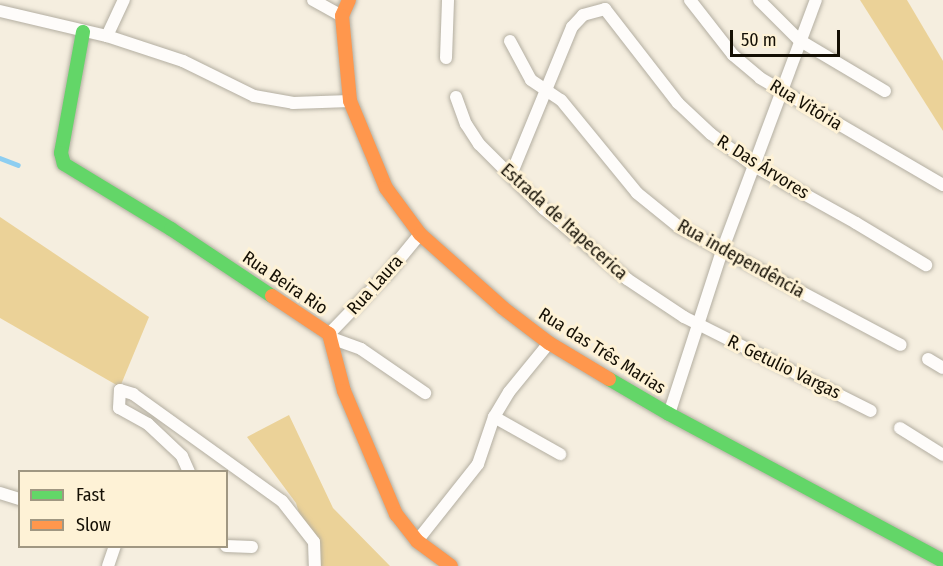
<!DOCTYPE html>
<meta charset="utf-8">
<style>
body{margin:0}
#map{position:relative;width:943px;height:566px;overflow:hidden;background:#f5eedf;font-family:"Fira Sans Condensed",sans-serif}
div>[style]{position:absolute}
.forest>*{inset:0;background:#ebd298}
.stream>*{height:4.5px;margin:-2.25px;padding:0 2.25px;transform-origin:2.25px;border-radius:2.25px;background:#8dcef1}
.roads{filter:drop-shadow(0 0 2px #b3aea1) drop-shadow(0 0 2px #b3aea1)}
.street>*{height:12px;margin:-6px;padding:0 6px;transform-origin:6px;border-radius:6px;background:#fefcfa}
.fast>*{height:14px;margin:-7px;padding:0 7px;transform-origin:7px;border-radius:7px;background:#63d668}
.slow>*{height:14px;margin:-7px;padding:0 7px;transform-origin:7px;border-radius:7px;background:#ff974d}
span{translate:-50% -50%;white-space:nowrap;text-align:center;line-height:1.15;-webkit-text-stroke:6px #fef2d6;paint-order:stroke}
.street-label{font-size:18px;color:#140f04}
.legend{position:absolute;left:18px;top:470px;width:210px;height:78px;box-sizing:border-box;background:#fef2d6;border:2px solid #a09782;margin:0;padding:8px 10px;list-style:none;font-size:18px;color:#140f04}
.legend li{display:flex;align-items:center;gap:12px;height:30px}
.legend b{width:30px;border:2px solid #a09782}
.scale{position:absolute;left:730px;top:30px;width:110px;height:27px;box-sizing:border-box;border:3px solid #140f04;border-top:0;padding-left:8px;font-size:18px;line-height:21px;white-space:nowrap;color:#140f04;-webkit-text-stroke:4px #fef2d6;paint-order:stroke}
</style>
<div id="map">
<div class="forest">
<i style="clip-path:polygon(860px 0,907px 0,943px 61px,943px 131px)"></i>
<i style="clip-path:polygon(0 217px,149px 317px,120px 387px,0 318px)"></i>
<i style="clip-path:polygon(289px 415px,333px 508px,390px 566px,315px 566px,296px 503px,247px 437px)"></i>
</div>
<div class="stream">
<i style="left:0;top:158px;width:19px;rotate:21deg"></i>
</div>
<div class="roads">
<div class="street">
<i style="left:313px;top:0;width:33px;rotate:29deg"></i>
<i style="left:690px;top:0;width:70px;rotate:52deg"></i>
<i style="left:733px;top:55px;width:35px;rotate:40deg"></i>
<i style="left:760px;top:78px;width:212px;rotate:30.3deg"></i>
<i style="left:759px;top:0;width:57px;rotate:45deg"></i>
<i style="left:799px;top:40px;width:100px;rotate:30.7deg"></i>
<i style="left:0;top:11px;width:110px;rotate:13.2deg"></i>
<i style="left:107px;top:36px;width:80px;rotate:18.2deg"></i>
<i style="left:183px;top:61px;width:79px;rotate:26.2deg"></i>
<i style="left:254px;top:96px;width:40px;rotate:10deg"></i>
<i style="left:293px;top:103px;width:57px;rotate:-2deg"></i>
<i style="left:107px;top:36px;width:40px;rotate:-65deg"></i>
<i style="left:510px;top:41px;width:44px;rotate:61.7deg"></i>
<i style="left:531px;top:80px;width:36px;rotate:34deg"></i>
<i style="left:561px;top:100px;width:120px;rotate:50.7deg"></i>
<i style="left:637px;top:193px;width:54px;rotate:39deg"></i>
<i style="left:679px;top:227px;width:251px;rotate:28deg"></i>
<i style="left:446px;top:58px;width:58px;rotate:-88deg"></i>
<i style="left:456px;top:97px;width:29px;rotate:70deg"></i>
<i style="left:466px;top:124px;width:24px;rotate:57deg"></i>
<i style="left:479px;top:144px;width:92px;rotate:45deg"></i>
<i style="left:544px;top:209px;width:109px;rotate:40.1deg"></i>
<i style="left:627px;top:279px;width:69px;rotate:33.7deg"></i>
<i style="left:684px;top:317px;width:209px;rotate:26.7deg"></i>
<i style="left:511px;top:175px;width:160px;rotate:-67.6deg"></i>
<i style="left:572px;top:27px;width:16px;rotate:-47deg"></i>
<i style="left:583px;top:15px;width:23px;rotate:-15deg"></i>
<i style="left:605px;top:9px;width:119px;rotate:52.2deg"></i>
<i style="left:678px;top:103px;width:45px;rotate:43.2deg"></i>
<i style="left:711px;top:134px;width:54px;rotate:36.7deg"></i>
<i style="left:754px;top:166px;width:117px;rotate:29.2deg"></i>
<i style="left:856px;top:223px;width:82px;rotate:31deg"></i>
<i style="left:329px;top:334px;width:85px;rotate:-46deg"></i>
<i style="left:388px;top:273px;width:50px;rotate:-50.6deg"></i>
<i style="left:331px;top:338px;width:32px;rotate:20deg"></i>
<i style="left:361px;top:349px;width:78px;rotate:34.5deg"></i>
<i style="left:928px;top:359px;width:17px;rotate:31deg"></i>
<i style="left:669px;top:414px;width:171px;rotate:-72deg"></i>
<i style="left:722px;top:251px;width:268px;rotate:-69.5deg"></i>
<i style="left:494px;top:417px;width:76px;rotate:29.3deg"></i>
<i style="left:900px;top:428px;width:51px;rotate:32.1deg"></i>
<i style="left:189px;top:472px;width:17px;rotate:-114deg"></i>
<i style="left:182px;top:456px;width:47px;rotate:-136.7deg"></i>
<i style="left:148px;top:424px;width:33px;rotate:-151deg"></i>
<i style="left:119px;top:408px;width:18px;rotate:-87deg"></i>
<i style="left:120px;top:390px;width:14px;rotate:17deg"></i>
<i style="left:133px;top:394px;width:183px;rotate:35.7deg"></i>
<i style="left:282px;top:501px;width:52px;rotate:52deg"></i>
<i style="left:314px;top:542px;width:24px;rotate:88deg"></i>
<i style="left:0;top:493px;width:21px;rotate:17deg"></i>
<i style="left:417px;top:541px;width:98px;rotate:-51.6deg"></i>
<i style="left:478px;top:464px;width:50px;rotate:-71.2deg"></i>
<i style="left:494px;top:417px;width:29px;rotate:-59deg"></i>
<i style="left:509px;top:392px;width:63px;rotate:-50.8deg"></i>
<i style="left:226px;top:546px;width:26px;rotate:2deg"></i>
<i style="left:108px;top:566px;width:21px;rotate:-71deg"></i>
</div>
<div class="fast">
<i style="left:83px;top:32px;width:123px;rotate:100.3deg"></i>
<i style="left:61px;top:153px;width:11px;rotate:75deg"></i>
<i style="left:64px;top:164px;width:125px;rotate:31.3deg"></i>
<i style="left:171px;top:229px;width:121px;rotate:33.6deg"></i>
<i style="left:609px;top:379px;width:69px;rotate:30.3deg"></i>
<i style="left:669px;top:414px;width:311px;rotate:28.2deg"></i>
</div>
<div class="slow">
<i style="left:349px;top:0;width:17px;rotate:114deg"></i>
<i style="left:342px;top:16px;width:85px;rotate:84.6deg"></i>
<i style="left:350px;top:101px;width:94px;rotate:67.5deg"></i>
<i style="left:386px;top:188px;width:57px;rotate:53.5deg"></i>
<i style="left:420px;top:234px;width:111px;rotate:41.7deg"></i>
<i style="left:503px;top:308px;width:58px;rotate:37.3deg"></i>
<i style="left:549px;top:343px;width:70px;rotate:31deg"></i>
<i style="left:272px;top:296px;width:69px;rotate:33.7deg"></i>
<i style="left:329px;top:334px;width:59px;rotate:75.3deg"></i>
<i style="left:344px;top:391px;width:134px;rotate:67.1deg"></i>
<i style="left:396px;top:514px;width:34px;rotate:52deg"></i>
<i style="left:417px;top:541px;width:42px;rotate:36.3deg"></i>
</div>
</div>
<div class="street-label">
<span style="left:806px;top:105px;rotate:31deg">Rua Vitória</span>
<span style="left:763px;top:167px;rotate:32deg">R. Das Árvores</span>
<span style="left:564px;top:222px;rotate:42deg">Estrada de Itapecerica</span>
<span style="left:741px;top:259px;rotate:29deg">Rua independência</span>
<span style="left:285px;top:283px;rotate:34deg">Rua Beira Rio</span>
<span style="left:375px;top:285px;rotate:-48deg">Rua Laura</span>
<span style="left:602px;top:351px;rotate:32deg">Rua das Três Marias</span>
<span style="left:784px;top:367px;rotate:26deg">R. Getulio Vargas</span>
</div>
<ul class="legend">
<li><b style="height:8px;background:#63d668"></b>Fast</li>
<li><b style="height:8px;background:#ff974d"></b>Slow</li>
</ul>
<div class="scale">50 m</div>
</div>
